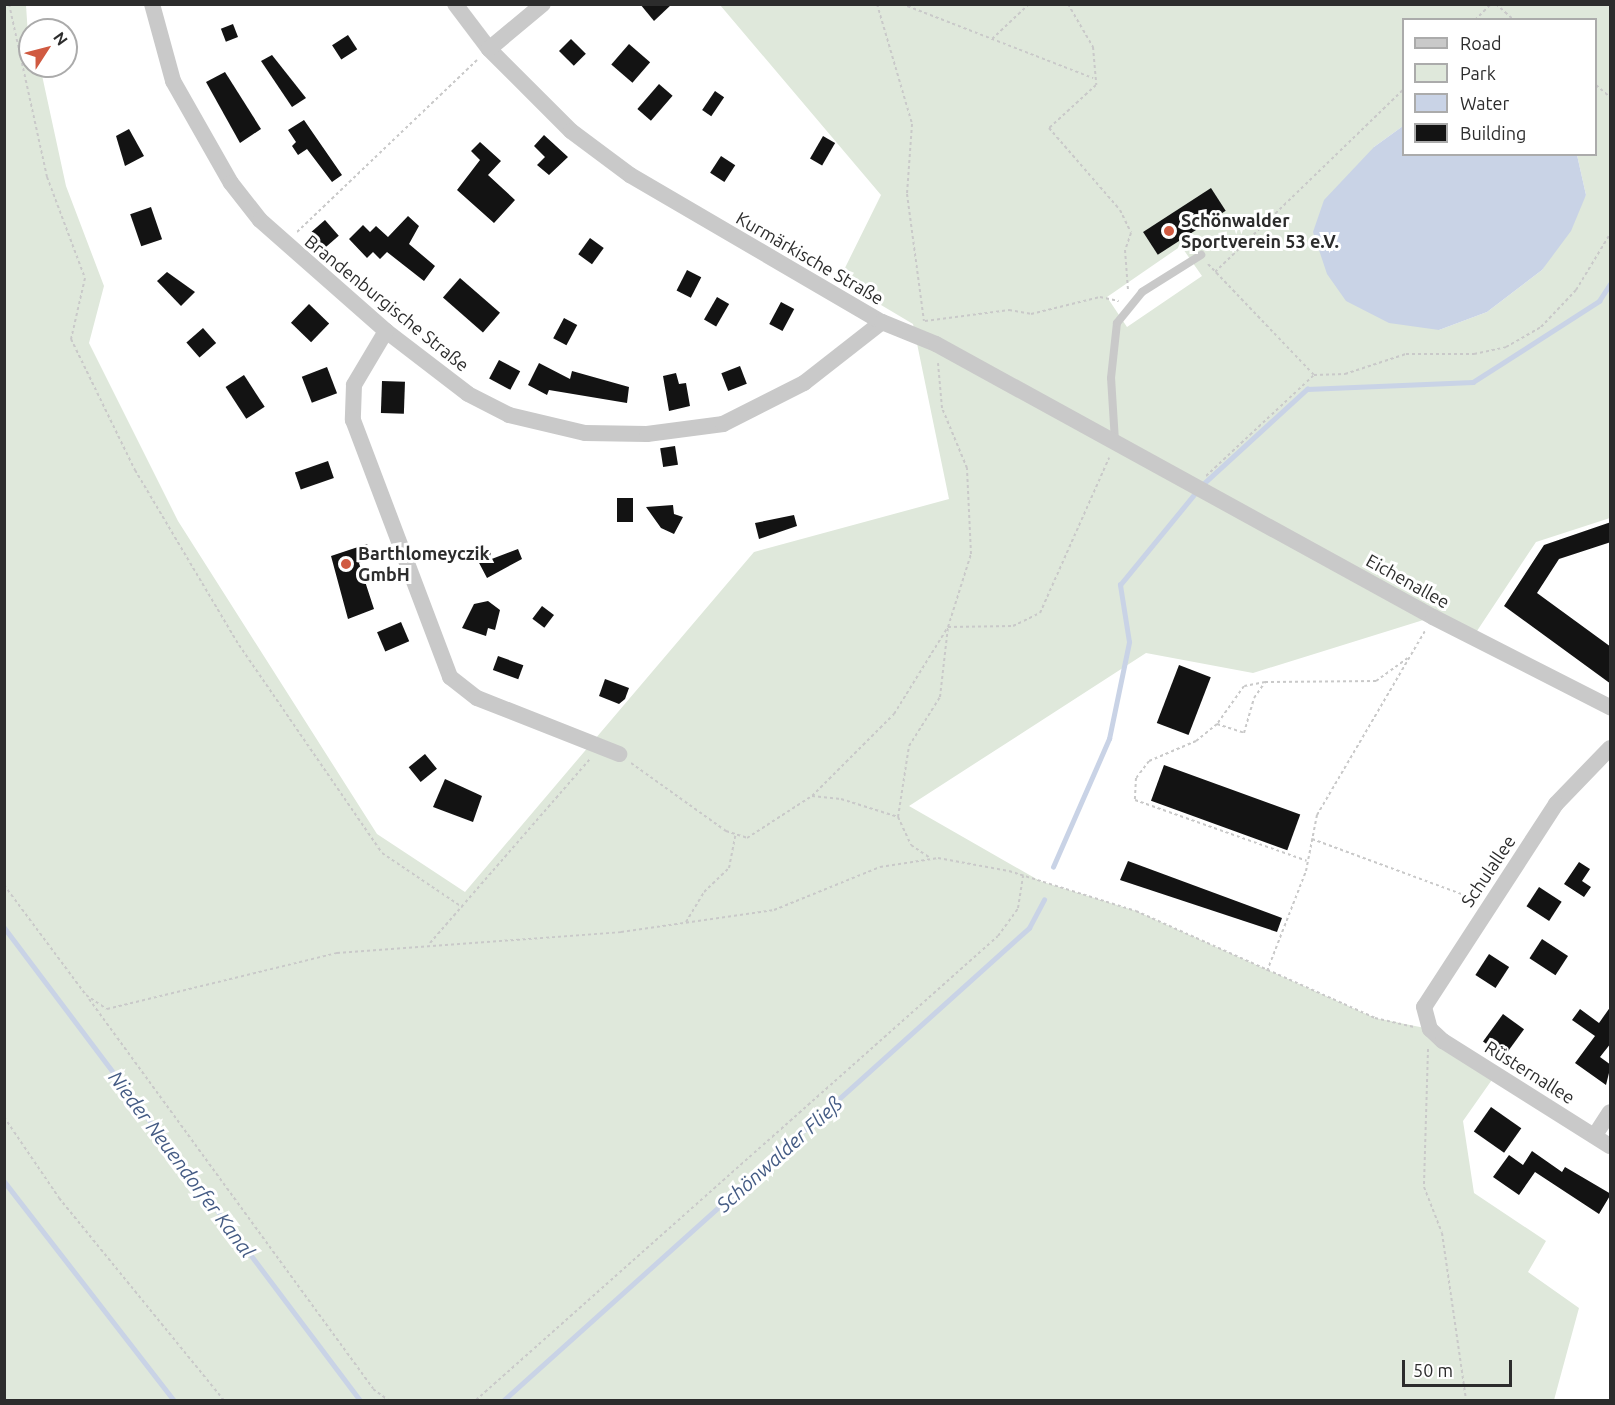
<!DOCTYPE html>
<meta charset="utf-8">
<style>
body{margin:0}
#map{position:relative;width:1615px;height:1405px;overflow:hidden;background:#fff;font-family:Ubuntu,sans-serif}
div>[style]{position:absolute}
.green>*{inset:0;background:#dfe8db}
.water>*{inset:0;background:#c9d3e6}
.stream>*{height:4.5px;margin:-2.25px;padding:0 2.25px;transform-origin:2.25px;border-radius:2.25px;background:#c9d3e6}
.building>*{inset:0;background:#131313;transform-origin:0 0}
.path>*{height:2px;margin-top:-1px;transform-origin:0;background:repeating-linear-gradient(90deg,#c9c9c9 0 3px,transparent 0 6px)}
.service>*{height:8px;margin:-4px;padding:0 4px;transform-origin:4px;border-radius:4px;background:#c9c9c9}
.minor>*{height:16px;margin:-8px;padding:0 8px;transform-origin:8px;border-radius:8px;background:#c9c9c9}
.dots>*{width:16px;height:16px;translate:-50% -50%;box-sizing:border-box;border:3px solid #fff;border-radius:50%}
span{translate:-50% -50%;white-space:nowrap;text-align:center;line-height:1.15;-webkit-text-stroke:6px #fff;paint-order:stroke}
.poi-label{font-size:18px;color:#2c2c2c;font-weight:700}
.left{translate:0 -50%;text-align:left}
.street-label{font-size:18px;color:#2c2c2c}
.water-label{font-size:20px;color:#445b84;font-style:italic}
.frame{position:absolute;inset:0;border:6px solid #2c2c2c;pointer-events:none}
.legend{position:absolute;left:1402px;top:18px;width:195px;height:138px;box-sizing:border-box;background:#fff;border:2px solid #ababab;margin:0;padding:8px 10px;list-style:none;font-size:18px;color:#2c2c2c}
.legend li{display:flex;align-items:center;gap:12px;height:30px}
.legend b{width:30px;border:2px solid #ababab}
.north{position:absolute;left:18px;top:18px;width:60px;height:60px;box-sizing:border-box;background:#fff;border:2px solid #ababab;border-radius:50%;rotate:54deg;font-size:16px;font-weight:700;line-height:24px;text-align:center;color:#2c2c2c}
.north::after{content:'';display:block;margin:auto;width:21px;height:27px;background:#d05a41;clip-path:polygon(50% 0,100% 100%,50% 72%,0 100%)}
.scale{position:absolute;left:1402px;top:1360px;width:110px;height:27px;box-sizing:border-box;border:3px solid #2c2c2c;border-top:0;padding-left:8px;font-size:18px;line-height:21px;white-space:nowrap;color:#2c2c2c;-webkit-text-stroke:4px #fff;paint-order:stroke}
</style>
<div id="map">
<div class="green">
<i style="clip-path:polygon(evenodd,5px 5px,26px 5px,30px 66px,40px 66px,66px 186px,104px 286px,89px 343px,178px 521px,377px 834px,465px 892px,754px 552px,949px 499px,913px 324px,839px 280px,881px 195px,720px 5px,1610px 5px,1610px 518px,1536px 542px,1473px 637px,1433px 617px,1253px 673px,1146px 653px,909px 806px,1040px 881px,1136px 911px,1375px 1018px,1430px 1029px,1496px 1074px,1463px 1121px,1474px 1193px,1546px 1241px,1528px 1272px,1579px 1308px,1554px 1400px,5px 1400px,5px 5px,1404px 20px,1596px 20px,1596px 154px,1577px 155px,1586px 195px,1542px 270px,1487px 312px,1439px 330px,1374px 147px,1403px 126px,1404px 20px,5px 5px,1181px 246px,1202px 276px,1127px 327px,1107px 297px,1181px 246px)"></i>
</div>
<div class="water">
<i style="clip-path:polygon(1403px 126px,1404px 154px,1577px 155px,1586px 195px,1571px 231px,1542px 270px,1487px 312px,1439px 330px,1389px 323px,1346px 301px,1327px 274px,1313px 232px,1324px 200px,1374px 147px)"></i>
</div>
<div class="stream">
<i style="left:1201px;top:486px;width:144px;rotate:-42.5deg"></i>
<i style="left:1307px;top:389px;width:166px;rotate:-2.4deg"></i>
<i style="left:1473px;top:382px;width:150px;rotate:-32.7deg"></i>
<i style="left:1599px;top:301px;width:20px;rotate:-57deg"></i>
<i style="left:1053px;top:867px;width:140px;rotate:-66.4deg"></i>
<i style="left:1109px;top:739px;width:99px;rotate:-78.3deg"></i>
<i style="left:1129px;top:642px;width:58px;rotate:-99deg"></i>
<i style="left:1120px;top:585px;width:120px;rotate:-50.7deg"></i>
<i style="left:4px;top:927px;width:592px;rotate:53.03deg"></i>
<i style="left:4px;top:1181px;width:277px;rotate:52.2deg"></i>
<i style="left:504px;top:1400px;width:706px;rotate:-41.96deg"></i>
<i style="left:1029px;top:928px;width:32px;rotate:-62deg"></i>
</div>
<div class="building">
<i style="clip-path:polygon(640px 4px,672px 4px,654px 21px)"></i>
<i style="left:233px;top:24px;width:14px;height:13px;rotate:69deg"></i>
<i style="left:348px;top:35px;width:17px;height:19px;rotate:57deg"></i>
<i style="left:571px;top:39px;width:21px;height:17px;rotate:45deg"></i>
<i style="left:629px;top:44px;width:28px;height:27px;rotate:41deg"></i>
<i style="clip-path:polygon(272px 55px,306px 98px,292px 107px,261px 61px)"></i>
<i style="clip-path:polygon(225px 72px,261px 129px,240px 143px,206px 82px)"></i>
<i style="left:659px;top:84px;width:18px;height:33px;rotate:41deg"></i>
<i style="left:715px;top:91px;width:11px;height:23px;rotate:34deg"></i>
<i style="clip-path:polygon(304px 120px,342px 175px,332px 182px,307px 149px,298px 155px,292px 146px,296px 142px,288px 130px)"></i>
<i style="clip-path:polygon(129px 129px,144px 156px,125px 166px,116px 136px)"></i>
<i style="clip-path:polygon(544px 135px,568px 157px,549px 175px,537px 165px,545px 157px,534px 146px)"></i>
<i style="left:823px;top:136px;width:14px;height:26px;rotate:30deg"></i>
<i style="clip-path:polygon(480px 142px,501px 161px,488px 175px,515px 200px,494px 223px,457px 190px,480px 160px,471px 151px)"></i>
<i style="left:721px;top:156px;width:17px;height:20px;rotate:33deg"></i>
<i style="left:1211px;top:188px;width:27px;height:81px;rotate:57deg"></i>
<i style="left:151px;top:207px;width:34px;height:22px;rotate:71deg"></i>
<i style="clip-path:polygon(408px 216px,419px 226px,409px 244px,435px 266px,424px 281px,387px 252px,380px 259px,373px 252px,367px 258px,349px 239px,363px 225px,370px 232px,376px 226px,388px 237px)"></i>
<i style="left:325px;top:220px;width:21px;height:19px;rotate:49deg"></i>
<i style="left:590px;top:238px;width:17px;height:20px;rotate:36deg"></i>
<i style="left:687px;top:270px;width:16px;height:23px;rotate:27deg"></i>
<i style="clip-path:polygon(167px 272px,195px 292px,181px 306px,157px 281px)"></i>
<i style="left:460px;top:278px;width:53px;height:26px;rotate:41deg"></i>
<i style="left:717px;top:297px;width:14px;height:26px;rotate:30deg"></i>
<i style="left:781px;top:302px;width:15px;height:25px;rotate:28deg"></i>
<i style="left:309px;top:304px;width:28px;height:26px;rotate:44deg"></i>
<i style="left:564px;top:318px;width:15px;height:23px;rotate:28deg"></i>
<i style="left:203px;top:328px;width:20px;height:22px;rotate:49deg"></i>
<i style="left:499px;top:360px;width:24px;height:21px;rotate:28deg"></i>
<i style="clip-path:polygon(539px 363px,570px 379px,572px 371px,629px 387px,627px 403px,549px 390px,547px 395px,528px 385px)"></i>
<i style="left:740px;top:366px;width:19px;height:20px;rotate:69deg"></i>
<i style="left:327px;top:367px;width:28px;height:27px;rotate:69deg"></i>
<i style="clip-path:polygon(676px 373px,679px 384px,686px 383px,690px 406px,669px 411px,663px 376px)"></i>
<i style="left:244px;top:375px;width:38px;height:22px;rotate:57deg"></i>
<i style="left:382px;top:381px;width:23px;height:32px;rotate:2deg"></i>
<i style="left:675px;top:446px;width:19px;height:15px;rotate:81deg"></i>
<i style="left:328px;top:461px;width:18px;height:35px;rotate:71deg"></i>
<i style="left:617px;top:498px;width:16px;height:24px"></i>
<i style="clip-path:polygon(673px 505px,674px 514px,683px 517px,674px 534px,661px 528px,646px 507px)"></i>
<i style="clip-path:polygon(794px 515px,797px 526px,759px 539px,755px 523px)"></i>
<i style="clip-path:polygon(1611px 522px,1611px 542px,1559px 559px,1537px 593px,1611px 647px,1611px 684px,1504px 606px,1544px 545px)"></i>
<i style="clip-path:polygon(367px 544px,373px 558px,359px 563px,374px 609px,348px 619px,331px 556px)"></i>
<i style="clip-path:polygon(480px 546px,492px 548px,489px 560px,518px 549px,522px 559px,487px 578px,477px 559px)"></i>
<i style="clip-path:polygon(488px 601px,500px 610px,495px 630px,488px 628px,486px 636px,462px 628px,474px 604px)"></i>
<i style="left:542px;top:606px;width:15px;height:16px;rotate:37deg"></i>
<i style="left:401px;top:622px;width:21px;height:26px;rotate:67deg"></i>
<i style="left:498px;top:656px;width:27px;height:15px;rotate:20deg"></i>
<i style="left:1179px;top:665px;width:34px;height:62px;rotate:21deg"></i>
<i style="clip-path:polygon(605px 679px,629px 688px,625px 699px,619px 704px,599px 696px)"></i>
<i style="left:425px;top:754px;width:19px;height:21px;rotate:51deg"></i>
<i style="left:1164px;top:765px;width:145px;height:38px;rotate:20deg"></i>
<i style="clip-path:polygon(445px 779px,482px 796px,473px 822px,433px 807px)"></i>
<i style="clip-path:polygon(1128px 861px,1282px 918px,1277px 932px,1120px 880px)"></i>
<i style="clip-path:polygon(1579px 862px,1590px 869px,1582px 881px,1591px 887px,1584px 897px,1564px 884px)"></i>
<i style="left:1539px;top:887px;width:27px;height:23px;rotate:33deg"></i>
<i style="left:1542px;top:939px;width:31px;height:23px;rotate:33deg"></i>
<i style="left:1489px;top:954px;width:24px;height:25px;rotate:33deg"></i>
<i style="clip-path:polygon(1611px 1006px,1611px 1043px,1600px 1057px,1611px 1065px,1606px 1085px,1575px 1063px,1595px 1036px,1572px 1020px,1580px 1009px,1599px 1023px)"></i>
<i style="left:1503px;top:1014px;width:26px;height:34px;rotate:36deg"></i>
<i style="left:1491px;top:1107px;width:37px;height:30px;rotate:35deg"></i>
<i style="clip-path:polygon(1532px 1151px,1562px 1172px,1565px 1167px,1611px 1194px,1599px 1214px,1535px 1172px,1519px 1195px,1493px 1177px,1509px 1155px,1523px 1165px)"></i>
</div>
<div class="path">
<i style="left:9px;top:4px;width:177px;rotate:77.6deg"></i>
<i style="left:47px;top:177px;width:108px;rotate:69.4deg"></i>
<i style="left:85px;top:278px;width:63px;rotate:102.9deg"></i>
<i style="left:71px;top:339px;width:146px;rotate:64deg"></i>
<i style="left:135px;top:470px;width:204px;rotate:59.3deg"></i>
<i style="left:239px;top:645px;width:252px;rotate:55.5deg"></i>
<i style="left:382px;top:853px;width:97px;rotate:34deg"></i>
<i style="left:877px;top:4px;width:125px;rotate:73.7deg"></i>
<i style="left:912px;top:124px;width:70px;rotate:94.1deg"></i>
<i style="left:907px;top:194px;width:128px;rotate:82.4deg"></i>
<i style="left:902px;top:4px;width:205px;rotate:21.2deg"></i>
<i style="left:1068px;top:4px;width:50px;rotate:59.8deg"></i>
<i style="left:1093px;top:47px;width:38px;rotate:85deg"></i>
<i style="left:1096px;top:85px;width:64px;rotate:137.5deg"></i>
<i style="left:1049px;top:128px;width:108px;rotate:49.1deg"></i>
<i style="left:1120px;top:210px;width:25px;rotate:64deg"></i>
<i style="left:1131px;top:233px;width:18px;rotate:109deg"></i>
<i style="left:1125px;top:250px;width:40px;rotate:85.7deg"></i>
<i style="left:1496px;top:4px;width:24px;rotate:42deg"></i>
<i style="left:1475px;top:20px;width:23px;rotate:-45deg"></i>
<i style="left:992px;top:39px;width:51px;rotate:-43.4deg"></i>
<i style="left:1596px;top:85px;width:18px;rotate:41deg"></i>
<i style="left:297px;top:232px;width:249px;rotate:-43.7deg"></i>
<i style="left:1208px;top:264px;width:153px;rotate:46.3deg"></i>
<i style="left:1215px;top:272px;width:263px;rotate:-44.1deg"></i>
<i style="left:925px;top:321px;width:85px;rotate:-7.5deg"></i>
<i style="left:1009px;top:310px;width:22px;rotate:10deg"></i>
<i style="left:1031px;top:314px;width:71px;rotate:-13.8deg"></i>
<i style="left:1100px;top:297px;width:19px;rotate:12deg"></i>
<i style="left:1206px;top:476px;width:148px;rotate:-43.1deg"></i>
<i style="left:1314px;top:375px;width:31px;rotate:-2deg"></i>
<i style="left:1345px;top:374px;width:64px;rotate:-18.2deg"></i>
<i style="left:1406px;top:354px;width:68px"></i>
<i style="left:1474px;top:354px;width:33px;rotate:-12deg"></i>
<i style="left:1506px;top:347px;width:40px;rotate:-29.7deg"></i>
<i style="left:1541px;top:327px;width:51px;rotate:-46.6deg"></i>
<i style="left:1576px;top:290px;width:66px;rotate:-58.7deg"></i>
<i style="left:1265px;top:682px;width:21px;rotate:169deg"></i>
<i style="left:1244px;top:686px;width:47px;rotate:125.4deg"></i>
<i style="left:1217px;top:724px;width:28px;rotate:18deg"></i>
<i style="left:1244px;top:733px;width:36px;rotate:-74deg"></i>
<i style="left:1254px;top:698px;width:19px;rotate:-55deg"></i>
<i style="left:1265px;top:682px;width:111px;rotate:-0.5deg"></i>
<i style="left:1376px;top:681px;width:39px;rotate:-36deg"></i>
<i style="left:1217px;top:724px;width:27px;rotate:141deg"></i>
<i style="left:1196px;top:741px;width:51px;rotate:156.9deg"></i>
<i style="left:1149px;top:761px;width:21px;rotate:127deg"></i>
<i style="left:1136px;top:778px;width:22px;rotate:93deg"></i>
<i style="left:1135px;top:800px;width:182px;rotate:19.5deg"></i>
<i style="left:631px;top:763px;width:117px;rotate:35.6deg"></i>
<i style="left:726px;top:831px;width:22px;rotate:18deg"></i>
<i style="left:747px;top:838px;width:77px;rotate:-32.9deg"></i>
<i style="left:812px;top:796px;width:116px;rotate:-45deg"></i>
<i style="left:894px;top:714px;width:102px;rotate:-58.2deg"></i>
<i style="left:948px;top:627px;width:77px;rotate:-72.5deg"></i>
<i style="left:971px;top:554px;width:86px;rotate:-92.7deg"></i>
<i style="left:967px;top:468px;width:65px;rotate:-112.6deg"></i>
<i style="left:942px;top:408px;width:45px;rotate:-95.1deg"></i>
<i style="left:812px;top:796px;width:29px;rotate:6deg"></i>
<i style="left:841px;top:799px;width:60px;rotate:17.5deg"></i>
<i style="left:898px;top:817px;width:31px;rotate:65deg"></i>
<i style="left:911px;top:845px;width:22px;rotate:34deg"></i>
<i style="left:898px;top:817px;width:72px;rotate:-81.2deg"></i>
<i style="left:909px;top:746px;width:58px;rotate:-57.7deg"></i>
<i style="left:940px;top:697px;width:70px;rotate:-83.5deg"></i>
<i style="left:948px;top:627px;width:65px;rotate:-0.9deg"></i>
<i style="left:1013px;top:626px;width:30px;rotate:-26deg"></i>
<i style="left:1040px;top:613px;width:170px;rotate:-66deg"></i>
<i style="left:1312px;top:839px;width:174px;rotate:20.2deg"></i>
<i style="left:4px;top:885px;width:137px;rotate:53.3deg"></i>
<i style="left:86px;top:995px;width:25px;rotate:34deg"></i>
<i style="left:107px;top:1009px;width:237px;rotate:-13.7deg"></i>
<i style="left:337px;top:953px;width:285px;rotate:-4.2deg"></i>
<i style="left:621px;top:932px;width:155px;rotate:-8.2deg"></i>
<i style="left:774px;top:910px;width:114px;rotate:-22.1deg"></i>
<i style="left:880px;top:867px;width:59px;rotate:-8.8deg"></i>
<i style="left:938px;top:858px;width:72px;rotate:10.4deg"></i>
<i style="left:1009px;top:871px;width:133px;rotate:17.5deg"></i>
<i style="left:1136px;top:911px;width:262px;rotate:24.1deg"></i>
<i style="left:1375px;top:1018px;width:40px;rotate:13deg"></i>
<i style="left:686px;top:922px;width:35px;rotate:-59deg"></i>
<i style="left:704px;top:892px;width:35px;rotate:-44deg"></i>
<i style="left:729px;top:868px;width:33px;rotate:-79deg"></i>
<i style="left:430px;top:943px;width:244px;rotate:-49deg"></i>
<i style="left:1267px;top:971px;width:107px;rotate:-68.7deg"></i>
<i style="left:1306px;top:871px;width:57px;rotate:-78.9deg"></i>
<i style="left:1317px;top:815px;width:213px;rotate:-59.6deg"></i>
<i style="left:89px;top:999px;width:482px;rotate:53.9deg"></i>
<i style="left:373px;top:1389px;width:19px;rotate:36deg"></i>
<i style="left:1428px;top:1049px;width:138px;rotate:91.7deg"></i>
<i style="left:1424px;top:1187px;width:49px;rotate:68.6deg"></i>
<i style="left:1442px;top:1233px;width:169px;rotate:81.8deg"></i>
<i style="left:4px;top:1117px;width:98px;rotate:55.8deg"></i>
<i style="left:59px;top:1198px;width:261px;rotate:50.8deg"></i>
<i style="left:476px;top:1400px;width:698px;rotate:-41.63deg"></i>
<i style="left:998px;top:936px;width:34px;rotate:-54deg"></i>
<i style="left:1018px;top:908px;width:33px;rotate:-81deg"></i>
</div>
<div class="service">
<i style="left:1115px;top:441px;width:63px;rotate:-93.6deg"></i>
<i style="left:1111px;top:378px;width:55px;rotate:-83.8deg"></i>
<i style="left:1117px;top:323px;width:40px;rotate:-51deg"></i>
<i style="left:1142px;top:292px;width:70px;rotate:-32.1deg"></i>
</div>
<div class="minor">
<i style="left:152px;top:4px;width:80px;rotate:74.7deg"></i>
<i style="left:173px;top:81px;width:117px;rotate:60.4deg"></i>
<i style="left:231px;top:183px;width:47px;rotate:51.9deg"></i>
<i style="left:260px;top:220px;width:168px;rotate:41.4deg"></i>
<i style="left:386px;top:331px;width:103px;rotate:37.5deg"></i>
<i style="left:468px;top:394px;width:46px;rotate:27.1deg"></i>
<i style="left:509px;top:415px;width:78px;rotate:13.3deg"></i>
<i style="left:585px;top:433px;width:62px;rotate:0.9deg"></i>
<i style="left:647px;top:434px;width:77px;rotate:-7.5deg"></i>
<i style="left:723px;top:424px;width:91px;rotate:-26.8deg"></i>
<i style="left:804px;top:383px;width:99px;rotate:-38deg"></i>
<i style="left:455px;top:4px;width:56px;rotate:52.9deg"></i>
<i style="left:489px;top:49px;width:116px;rotate:45deg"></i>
<i style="left:571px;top:131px;width:74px;rotate:36.7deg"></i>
<i style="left:630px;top:175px;width:292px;rotate:30.3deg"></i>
<i style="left:882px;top:322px;width:58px;rotate:22.2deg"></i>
<i style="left:936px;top:344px;width:567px;rotate:28.78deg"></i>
<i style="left:1433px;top:617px;width:199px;rotate:27deg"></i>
<i style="left:489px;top:49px;width:70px;rotate:-39.8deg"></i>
<i style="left:386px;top:331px;width:63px;rotate:120.7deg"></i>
<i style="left:354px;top:385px;width:35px;rotate:92deg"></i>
<i style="left:353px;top:420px;width:275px;rotate:69.3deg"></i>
<i style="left:450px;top:677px;width:34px;rotate:38deg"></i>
<i style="left:477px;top:698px;width:153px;rotate:21.5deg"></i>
<i style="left:1610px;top:748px;width:78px;rotate:134deg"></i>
<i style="left:1556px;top:804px;width:242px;rotate:123deg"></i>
<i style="left:1424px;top:1007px;width:23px;rotate:75deg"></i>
<i style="left:1430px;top:1029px;width:18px;rotate:43deg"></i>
<i style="left:1443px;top:1041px;width:197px;rotate:32.2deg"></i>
<i style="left:1595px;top:1135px;width:27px;rotate:-57deg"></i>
</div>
<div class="dots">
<i style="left:1169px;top:231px;background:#d05a41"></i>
<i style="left:346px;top:564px;background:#d05a41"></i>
</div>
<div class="poi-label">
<span class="left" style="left:1181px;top:231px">Schönwalder<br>Sportverein 53 e.V.</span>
<span class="left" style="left:358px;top:564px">Barthlomeyczik<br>GmbH</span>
</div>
<div class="street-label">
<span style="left:810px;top:258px;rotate:30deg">Kurmärkische Straße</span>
<span style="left:387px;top:303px;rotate:39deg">Brandenburgische Straße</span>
<span style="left:1408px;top:581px;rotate:29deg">Eichenallee</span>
<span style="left:1488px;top:871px;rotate:-56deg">Schulallee</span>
<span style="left:1530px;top:1072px;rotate:32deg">Rüsternallee</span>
</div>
<div class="water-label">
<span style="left:779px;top:1154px;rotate:-42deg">Schönwalder Fließ</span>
<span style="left:182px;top:1164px;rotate:53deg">Nieder Neuendorfer Kanal</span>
</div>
<div class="frame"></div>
<ul class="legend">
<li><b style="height:8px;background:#c9c9c9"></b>Road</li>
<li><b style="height:16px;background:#dfe8db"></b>Park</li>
<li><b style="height:16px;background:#c9d3e6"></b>Water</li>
<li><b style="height:16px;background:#131313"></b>Building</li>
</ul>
<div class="north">N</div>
<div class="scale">50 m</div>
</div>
